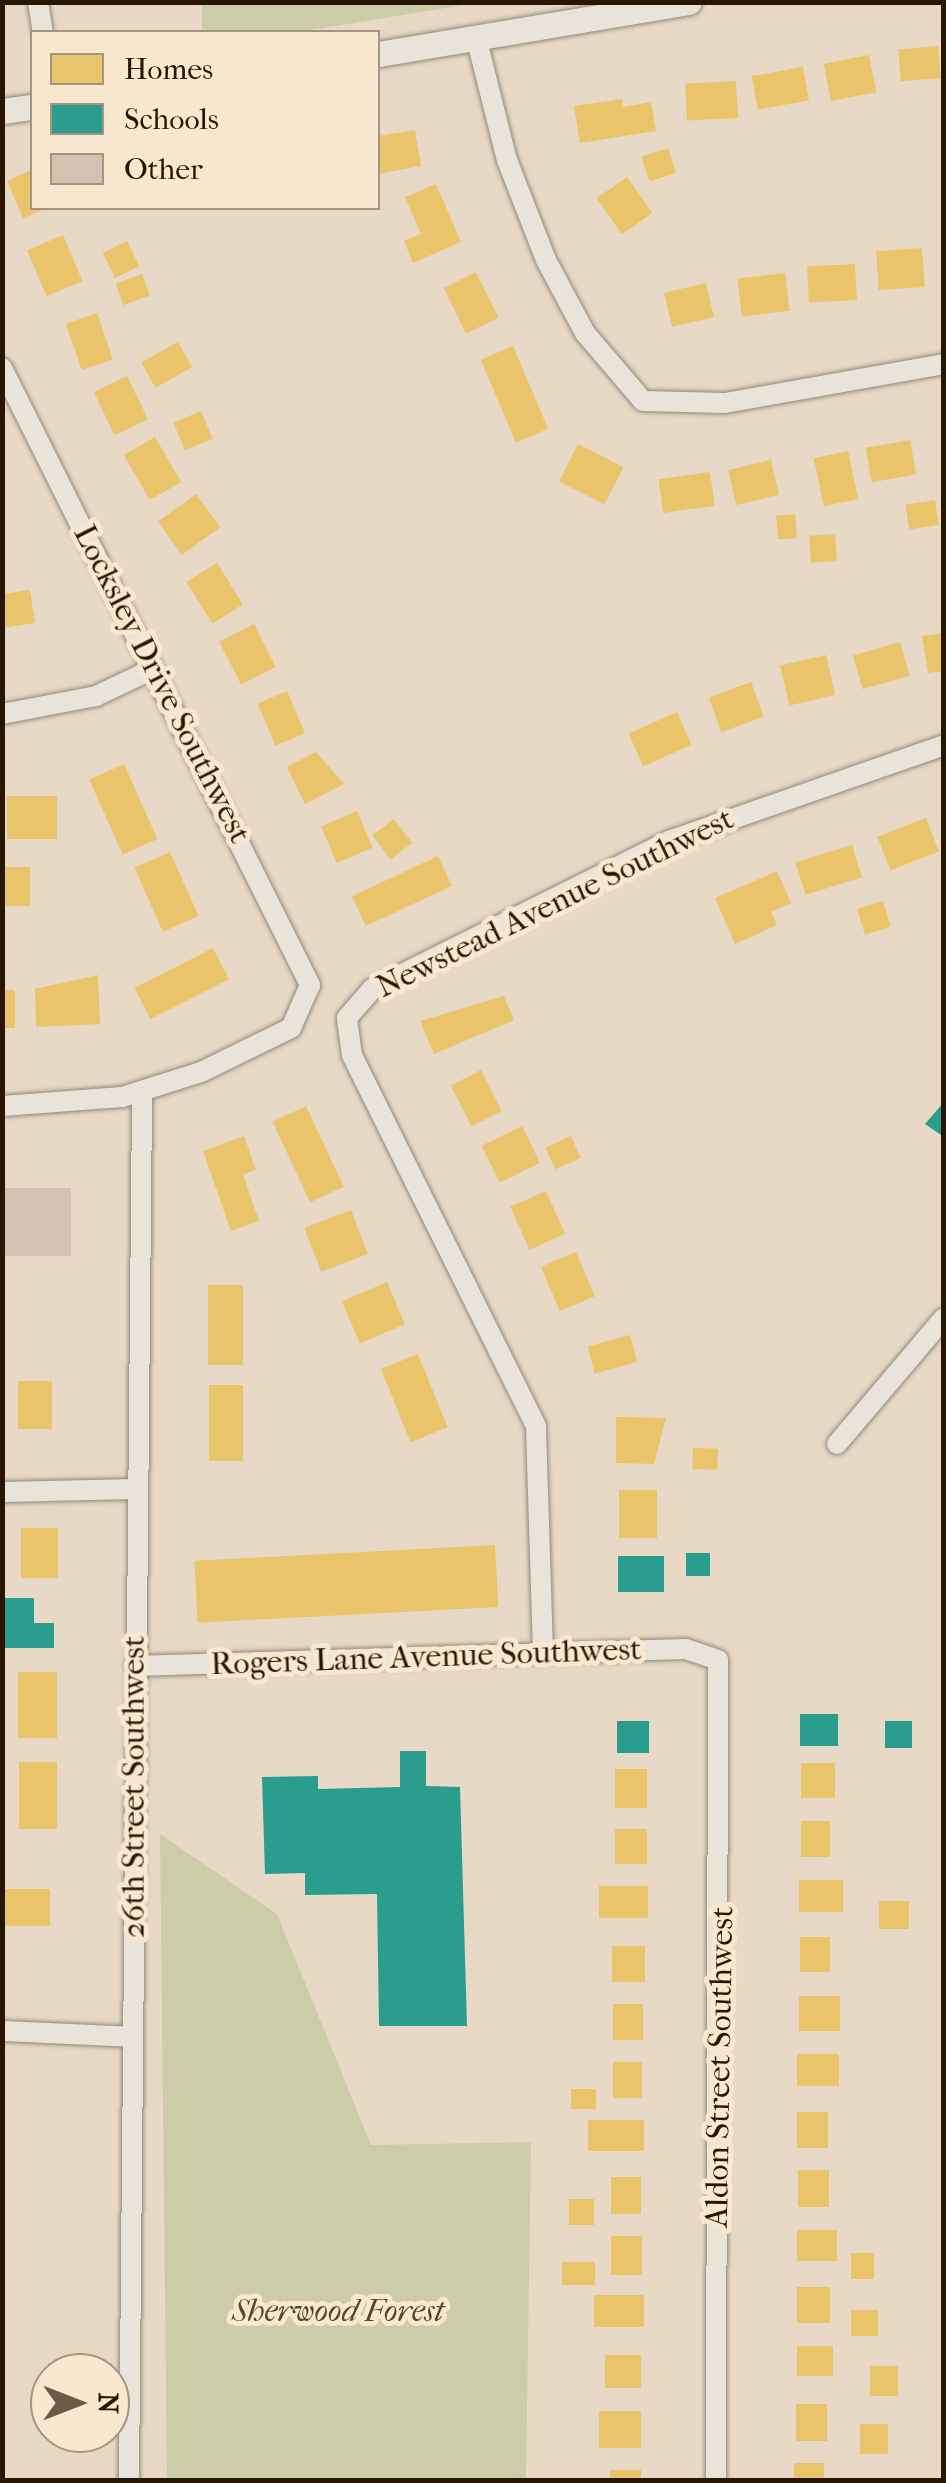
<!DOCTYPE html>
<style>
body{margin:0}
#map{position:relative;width:946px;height:2483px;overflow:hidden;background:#e7d9c5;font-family:"IM FELL French Canon",serif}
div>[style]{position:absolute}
.green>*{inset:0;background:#cdcca8}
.homes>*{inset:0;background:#e9c46a;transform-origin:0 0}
.schools>*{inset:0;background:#2a9d8f;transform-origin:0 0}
.building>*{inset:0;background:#d3c2b2;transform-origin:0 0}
.roads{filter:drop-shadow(0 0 2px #92887b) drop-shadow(0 0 2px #92887b)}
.minor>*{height:20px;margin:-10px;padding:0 10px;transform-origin:10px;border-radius:10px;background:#eae3d9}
.tertiary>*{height:25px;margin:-12.5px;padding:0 12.5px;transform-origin:12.5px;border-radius:12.5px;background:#eae3d9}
span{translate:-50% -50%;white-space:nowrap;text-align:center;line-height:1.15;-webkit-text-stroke:10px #f8e8d0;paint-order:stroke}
.street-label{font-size:32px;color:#291602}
.park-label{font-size:32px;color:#54492d;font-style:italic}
.frame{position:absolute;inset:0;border:5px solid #291602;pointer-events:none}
.legend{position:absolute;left:30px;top:30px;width:350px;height:180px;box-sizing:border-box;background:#f8e8d0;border:2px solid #a5947e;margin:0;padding:12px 18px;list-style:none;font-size:30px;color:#291602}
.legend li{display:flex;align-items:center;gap:20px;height:50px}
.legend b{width:50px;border:2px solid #a5947e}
.north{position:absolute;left:30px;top:2353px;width:100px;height:100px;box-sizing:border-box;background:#f8e8d0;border:2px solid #a5947e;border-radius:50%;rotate:90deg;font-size:28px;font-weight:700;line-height:40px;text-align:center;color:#291602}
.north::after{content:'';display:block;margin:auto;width:35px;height:45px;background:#6c5a46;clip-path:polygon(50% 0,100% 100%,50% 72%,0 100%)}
</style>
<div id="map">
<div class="green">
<i style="clip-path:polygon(202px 3px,202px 2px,476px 3px,299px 32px,202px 32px)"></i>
<i style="clip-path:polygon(160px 1834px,277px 1914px,371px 2145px,531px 2142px,526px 2480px,167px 2480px)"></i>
</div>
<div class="homes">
<i style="left:938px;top:46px;width:32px;height:40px;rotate:85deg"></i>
<i style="left:869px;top:55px;width:38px;height:46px;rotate:79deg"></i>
<i style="left:803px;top:67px;width:34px;height:52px;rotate:80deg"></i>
<i style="left:736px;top:81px;width:37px;height:51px;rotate:87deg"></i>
<i style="clip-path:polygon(622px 99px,623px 107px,651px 102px,656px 131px,580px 143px,574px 106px)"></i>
<i style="clip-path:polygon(415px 130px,421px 166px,378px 174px,378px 136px)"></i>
<i style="left:668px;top:148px;width:26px;height:28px;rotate:72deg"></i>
<i style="clip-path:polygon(32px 170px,32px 208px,48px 208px,23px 218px,7px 181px)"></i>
<i style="left:627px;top:177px;width:44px;height:37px;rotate:55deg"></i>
<i style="clip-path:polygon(436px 184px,461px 242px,413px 263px,404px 241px,421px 234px,405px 197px)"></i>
<i style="left:63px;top:235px;width:50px;height:39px;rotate:67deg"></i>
<i style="left:127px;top:241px;width:28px;height:27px;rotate:64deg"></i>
<i style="left:922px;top:248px;width:39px;height:46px;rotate:86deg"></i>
<i style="left:855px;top:264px;width:36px;height:48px;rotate:87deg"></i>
<i style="left:476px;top:272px;width:51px;height:36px;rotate:64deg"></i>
<i style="left:785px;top:273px;width:38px;height:48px;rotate:83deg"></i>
<i style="left:142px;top:274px;width:23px;height:28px;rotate:70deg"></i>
<i style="left:706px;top:283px;width:35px;height:43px;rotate:77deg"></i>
<i style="left:97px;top:313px;width:49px;height:33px;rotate:71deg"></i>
<i style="left:178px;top:342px;width:29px;height:42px;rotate:61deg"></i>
<i style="left:513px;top:346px;width:90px;height:35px;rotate:67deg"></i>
<i style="left:127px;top:376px;width:48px;height:37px;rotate:64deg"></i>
<i style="left:201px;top:411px;width:30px;height:30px;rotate:67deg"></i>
<i style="left:155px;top:437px;width:52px;height:36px;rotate:60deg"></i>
<i style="left:910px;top:440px;width:35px;height:45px;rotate:80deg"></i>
<i style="left:578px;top:444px;width:51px;height:42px;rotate:27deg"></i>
<i style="left:848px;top:451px;width:49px;height:35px;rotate:78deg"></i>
<i style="left:771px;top:460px;width:36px;height:44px;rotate:77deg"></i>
<i style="left:710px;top:472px;width:34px;height:52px;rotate:82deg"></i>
<i style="left:196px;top:494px;width:41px;height:47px;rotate:54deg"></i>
<i style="left:935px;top:500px;width:25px;height:30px;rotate:81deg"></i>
<i style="left:795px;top:514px;width:24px;height:19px;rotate:85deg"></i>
<i style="left:835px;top:534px;width:27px;height:26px;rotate:86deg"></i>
<i style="left:217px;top:563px;width:49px;height:36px;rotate:58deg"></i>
<i style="clip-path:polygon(30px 590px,35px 623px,2px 628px,2px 594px)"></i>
<i style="left:254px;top:624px;width:48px;height:39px;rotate:63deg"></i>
<i style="clip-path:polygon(944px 633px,944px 671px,928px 673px,922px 636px)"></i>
<i style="left:900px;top:642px;width:35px;height:49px;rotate:74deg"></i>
<i style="left:826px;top:655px;width:41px;height:47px;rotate:77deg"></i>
<i style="left:751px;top:682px;width:37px;height:45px;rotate:70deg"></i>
<i style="left:287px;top:691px;width:46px;height:32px;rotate:67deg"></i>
<i style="left:677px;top:712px;width:36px;height:53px;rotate:66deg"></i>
<i style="clip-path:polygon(316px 752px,344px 784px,305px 804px,287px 767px)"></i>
<i style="left:124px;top:764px;width:82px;height:38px;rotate:66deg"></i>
<i style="left:7px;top:796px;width:50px;height:43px"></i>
<i style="left:357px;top:811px;width:40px;height:39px;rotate:67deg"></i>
<i style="left:926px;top:818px;width:36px;height:52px;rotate:69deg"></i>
<i style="left:394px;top:819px;width:30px;height:27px;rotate:53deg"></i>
<i style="left:852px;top:845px;width:34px;height:59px;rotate:73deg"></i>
<i style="left:170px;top:852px;width:70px;height:39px;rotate:66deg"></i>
<i style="left:438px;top:856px;width:33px;height:95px;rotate:65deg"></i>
<i style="left:2px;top:867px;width:28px;height:39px"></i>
<i style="clip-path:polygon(777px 871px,791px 903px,771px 912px,777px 925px,735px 944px,715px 898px)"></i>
<i style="left:883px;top:901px;width:27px;height:27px;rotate:73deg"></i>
<i style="left:213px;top:948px;width:35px;height:88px;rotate:63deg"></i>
<i style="clip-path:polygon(98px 975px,100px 1024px,36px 1027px,35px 989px)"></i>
<i style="left:2px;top:990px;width:13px;height:38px"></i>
<i style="clip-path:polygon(504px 996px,514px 1020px,434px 1054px,420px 1021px)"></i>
<i style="left:481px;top:1070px;width:46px;height:34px;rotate:63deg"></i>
<i style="left:306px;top:1106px;width:89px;height:37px;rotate:65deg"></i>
<i style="left:522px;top:1126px;width:41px;height:45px;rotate:64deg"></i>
<i style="clip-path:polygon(244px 1136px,256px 1170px,243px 1174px,259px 1221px,231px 1231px,203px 1151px)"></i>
<i style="left:571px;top:1136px;width:24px;height:28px;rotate:66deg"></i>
<i style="left:546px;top:1191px;width:47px;height:39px;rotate:66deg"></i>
<i style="left:351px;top:1210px;width:47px;height:50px;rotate:69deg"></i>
<i style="left:576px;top:1252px;width:48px;height:38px;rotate:67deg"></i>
<i style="left:387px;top:1282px;width:46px;height:49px;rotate:67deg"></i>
<i style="left:208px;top:1285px;width:35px;height:80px"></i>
<i style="left:630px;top:1335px;width:28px;height:44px;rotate:75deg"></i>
<i style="left:418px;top:1354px;width:79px;height:40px;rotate:68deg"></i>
<i style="left:18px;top:1381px;width:34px;height:48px"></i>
<i style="left:209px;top:1385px;width:34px;height:76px"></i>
<i style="clip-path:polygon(616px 1417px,666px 1418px,654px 1464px,616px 1463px)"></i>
<i style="left:693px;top:1448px;width:25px;height:21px;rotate:2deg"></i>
<i style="left:619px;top:1490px;width:38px;height:48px"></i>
<i style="left:21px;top:1528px;width:37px;height:50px"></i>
<i style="left:495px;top:1545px;width:62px;height:301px;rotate:87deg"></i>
<i style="left:18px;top:1672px;width:39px;height:66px"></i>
<i style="left:19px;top:1762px;width:38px;height:67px"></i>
<i style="left:801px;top:1763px;width:34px;height:35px"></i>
<i style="left:615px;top:1769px;width:32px;height:39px"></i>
<i style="left:801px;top:1821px;width:29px;height:36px"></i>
<i style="left:615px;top:1829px;width:32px;height:35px"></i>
<i style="left:799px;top:1880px;width:44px;height:32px"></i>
<i style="left:599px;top:1886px;width:49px;height:32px"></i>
<i style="left:2px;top:1889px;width:48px;height:37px"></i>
<i style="left:879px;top:1901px;width:30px;height:28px"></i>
<i style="left:800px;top:1937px;width:30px;height:35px"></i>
<i style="left:612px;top:1946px;width:33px;height:36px"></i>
<i style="left:799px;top:1996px;width:41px;height:35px"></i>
<i style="left:613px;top:2004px;width:30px;height:36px"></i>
<i style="left:797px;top:2054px;width:42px;height:32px"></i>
<i style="left:613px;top:2062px;width:29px;height:36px"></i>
<i style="left:571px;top:2089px;width:25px;height:20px"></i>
<i style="left:797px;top:2112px;width:31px;height:36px"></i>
<i style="left:588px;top:2120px;width:56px;height:31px"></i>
<i style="left:798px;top:2170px;width:31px;height:37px"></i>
<i style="left:611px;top:2177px;width:30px;height:37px"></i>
<i style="left:569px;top:2199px;width:25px;height:26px"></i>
<i style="left:797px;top:2230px;width:40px;height:31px"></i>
<i style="left:611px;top:2236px;width:31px;height:39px"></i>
<i style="left:851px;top:2253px;width:23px;height:26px"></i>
<i style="left:562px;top:2262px;width:33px;height:23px"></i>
<i style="left:797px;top:2287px;width:33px;height:36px"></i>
<i style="left:594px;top:2295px;width:50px;height:32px"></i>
<i style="left:851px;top:2310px;width:27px;height:26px"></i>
<i style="left:797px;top:2346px;width:36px;height:30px"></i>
<i style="left:605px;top:2355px;width:36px;height:33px"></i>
<i style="left:870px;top:2366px;width:28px;height:30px"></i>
<i style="left:796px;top:2404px;width:31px;height:37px"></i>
<i style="left:599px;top:2411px;width:42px;height:37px"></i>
<i style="left:860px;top:2424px;width:28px;height:30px"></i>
<i style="left:794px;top:2463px;width:30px;height:17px"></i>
<i style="left:610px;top:2470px;width:31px;height:10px"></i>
</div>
<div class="schools">
<i style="clip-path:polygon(944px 1102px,944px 1137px,925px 1124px)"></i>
<i style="left:686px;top:1553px;width:24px;height:23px"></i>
<i style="left:618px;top:1556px;width:46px;height:36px"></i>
<i style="clip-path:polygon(4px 1598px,34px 1598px,34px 1623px,54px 1623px,54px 1648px,4px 1648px)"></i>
<i style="left:800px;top:1714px;width:38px;height:32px"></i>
<i style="left:617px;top:1721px;width:32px;height:32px"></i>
<i style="left:885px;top:1721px;width:27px;height:27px"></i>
<i style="clip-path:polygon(400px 1751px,426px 1751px,426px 1786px,460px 1787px,467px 2026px,379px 2026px,377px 1894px,305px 1895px,305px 1873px,265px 1874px,262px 1777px,318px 1776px,318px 1789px,400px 1787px)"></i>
</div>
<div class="building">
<i style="left:2px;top:1188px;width:69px;height:68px"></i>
</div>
<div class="roads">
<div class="minor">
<i style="left:38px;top:2px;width:30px;rotate:81deg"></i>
<i style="left:476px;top:37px;width:127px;rotate:75.9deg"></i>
<i style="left:507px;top:160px;width:107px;rotate:68.7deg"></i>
<i style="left:546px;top:260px;width:83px;rotate:61.9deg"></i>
<i style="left:585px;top:333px;width:89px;rotate:49.5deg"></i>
<i style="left:643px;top:401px;width:82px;rotate:1.4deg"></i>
<i style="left:725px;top:403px;width:222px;rotate:-10.1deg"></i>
<i style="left:2px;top:368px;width:690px;rotate:63.47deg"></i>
<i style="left:310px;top:985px;width:47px;rotate:113.8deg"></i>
<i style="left:291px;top:1028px;width:100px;rotate:153.9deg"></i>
<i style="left:201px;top:1072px;width:83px;rotate:162.4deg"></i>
<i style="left:122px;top:1097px;width:120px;rotate:175.7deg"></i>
<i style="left:2px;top:714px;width:96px;rotate:-10.8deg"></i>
<i style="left:96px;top:696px;width:63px;rotate:-25.3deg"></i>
<i style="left:837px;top:1444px;width:165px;rotate:-49.7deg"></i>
<i style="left:2px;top:1492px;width:134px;rotate:-1.3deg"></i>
<i style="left:543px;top:1652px;width:226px;rotate:-91.8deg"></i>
<i style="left:536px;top:1426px;width:414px;rotate:-116.4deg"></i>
<i style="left:352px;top:1055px;width:37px;rotate:-98deg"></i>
<i style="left:347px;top:1018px;width:38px;rotate:-49deg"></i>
<i style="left:372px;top:989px;width:332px;rotate:-26.5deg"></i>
<i style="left:669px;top:841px;width:291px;rotate:-19.2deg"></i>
<i style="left:135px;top:1666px;width:551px;rotate:-1.77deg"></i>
<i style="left:686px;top:1649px;width:34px;rotate:19deg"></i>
<i style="left:718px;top:1660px;width:820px;rotate:90.14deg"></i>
<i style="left:2px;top:2031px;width:130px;rotate:2.6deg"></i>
<i style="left:129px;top:2480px;width:1387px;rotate:-89.46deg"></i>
</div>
<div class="tertiary">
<i style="left:378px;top:54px;width:315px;rotate:-9.5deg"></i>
<i style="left:2px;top:111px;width:30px;rotate:-8deg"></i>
</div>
</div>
<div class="street-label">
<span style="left:162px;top:684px;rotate:63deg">Locksley Drive Southwest</span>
<span style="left:555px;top:903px;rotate:-26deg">Newstead Avenue Southwest</span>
<span style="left:426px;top:1657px;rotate:-2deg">Rogers Lane Avenue Southwest</span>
<span style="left:134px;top:1787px;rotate:-90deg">26th Street Southwest</span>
<span style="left:720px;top:2067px;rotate:-89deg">Aldon Street Southwest</span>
</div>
<div class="park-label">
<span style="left:338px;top:2311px">Sherwood Forest</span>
</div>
<div class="frame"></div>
<ul class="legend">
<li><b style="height:28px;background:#e9c46a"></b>Homes</li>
<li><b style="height:28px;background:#2a9d8f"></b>Schools</li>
<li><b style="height:28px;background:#d3c2b2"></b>Other</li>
</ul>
<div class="north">N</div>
</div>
